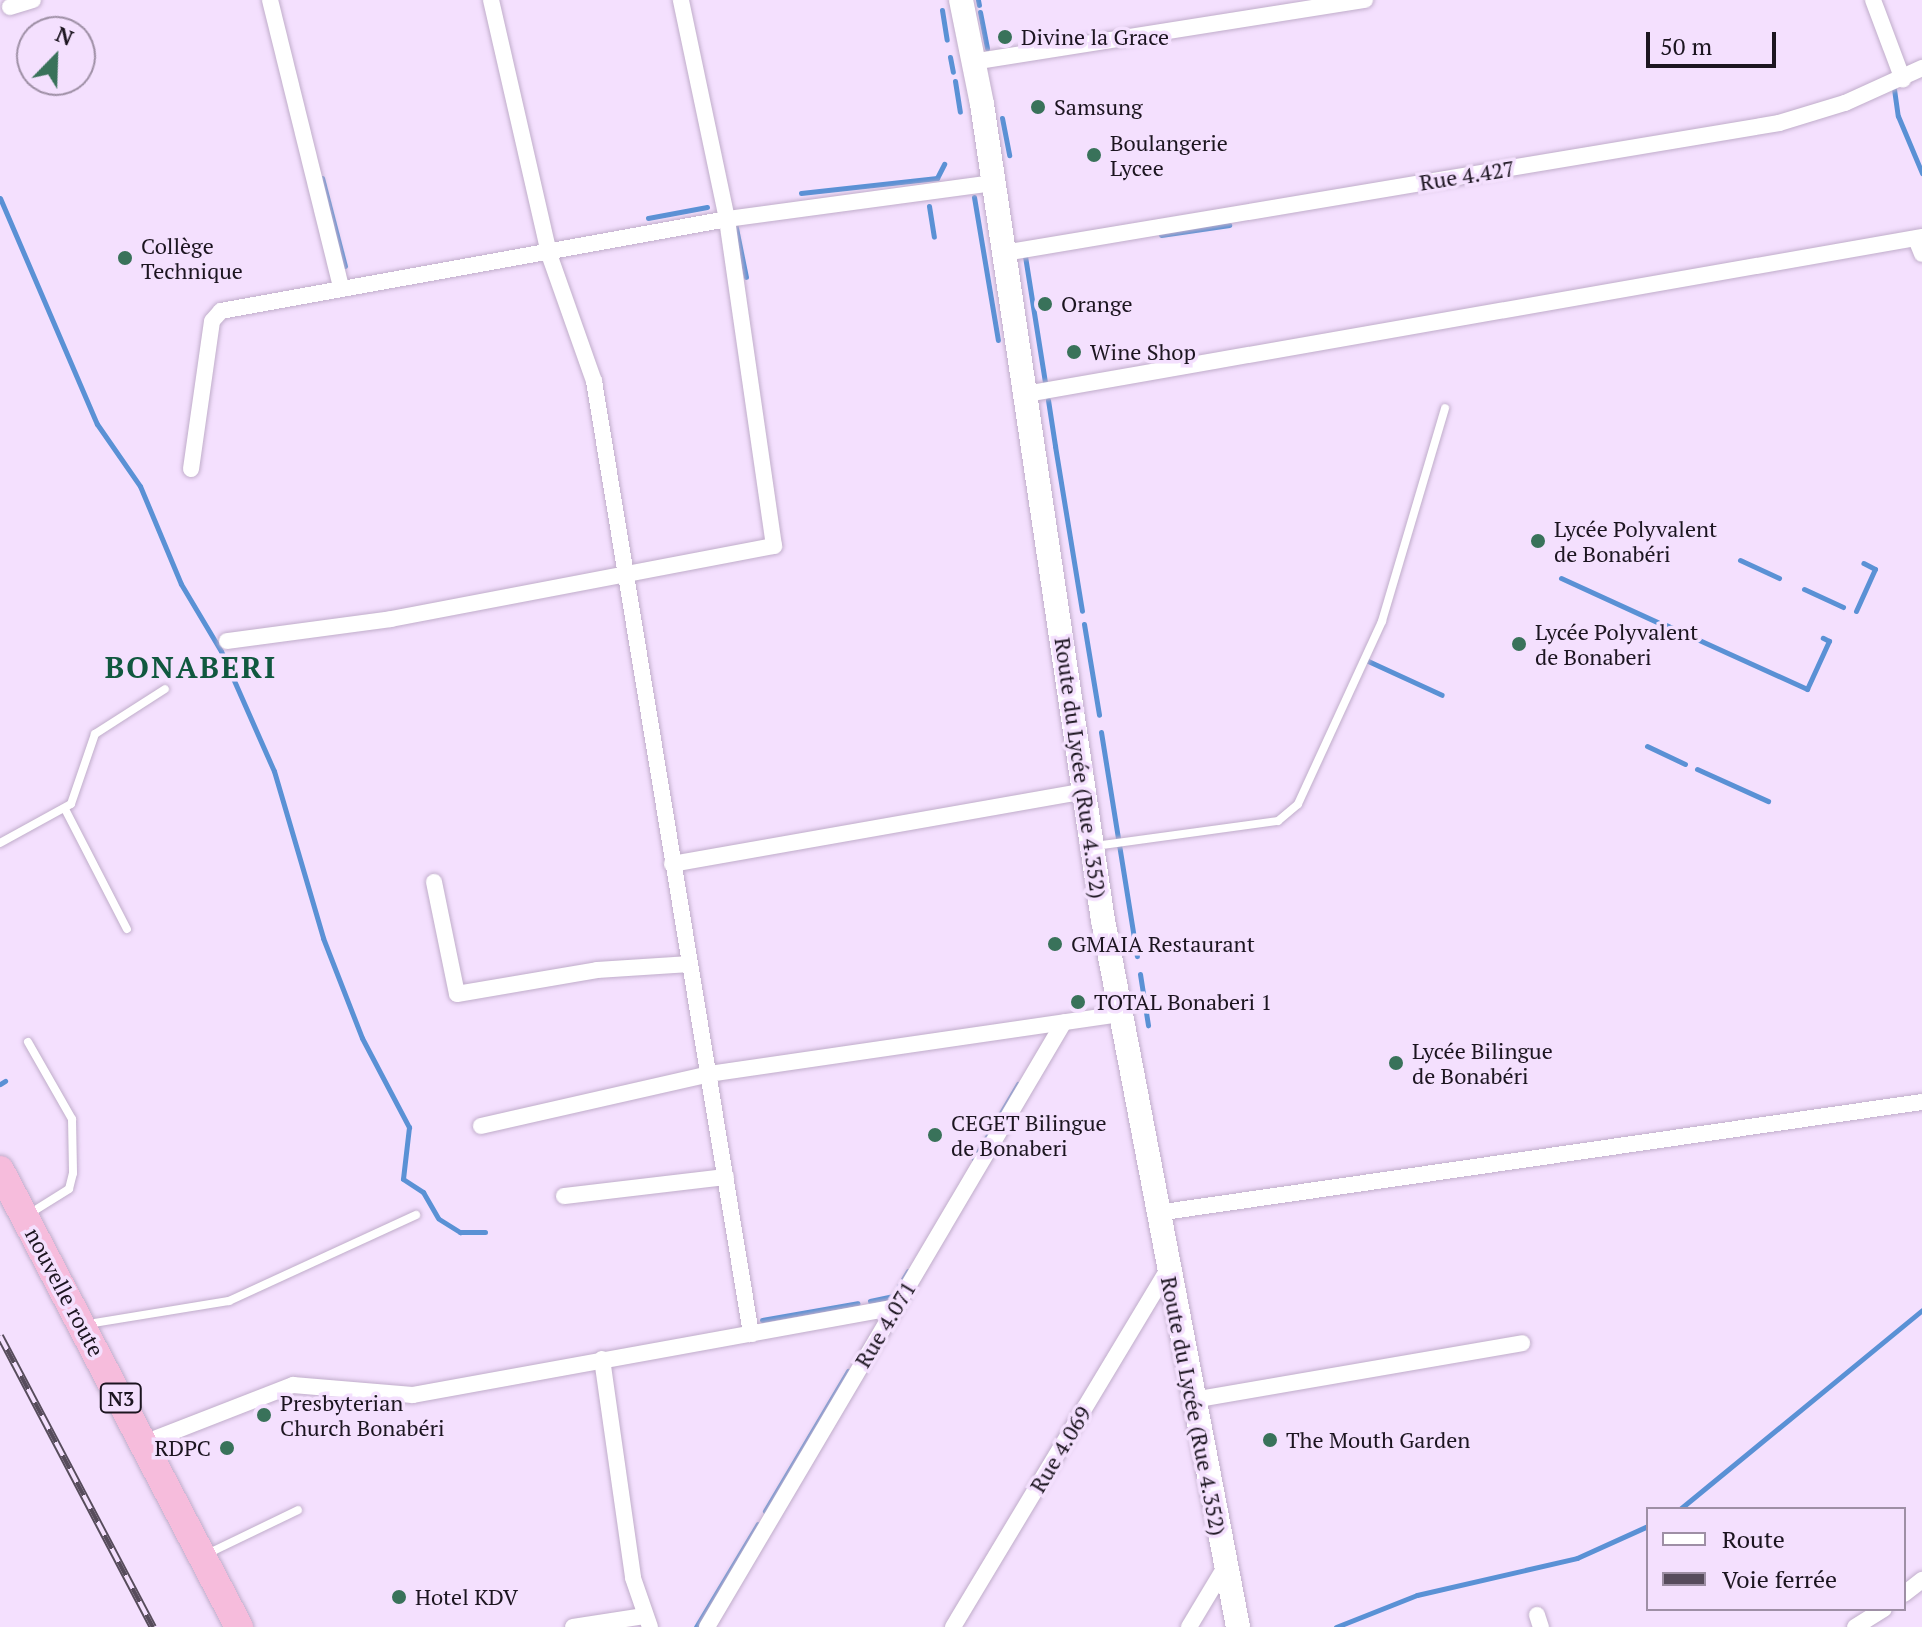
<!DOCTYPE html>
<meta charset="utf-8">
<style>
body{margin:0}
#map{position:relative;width:1922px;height:1627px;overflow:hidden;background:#f4e0fe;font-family:"PT Serif",serif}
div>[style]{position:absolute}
.stream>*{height:5px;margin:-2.5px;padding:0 2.5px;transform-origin:2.5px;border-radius:2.5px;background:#5a91d5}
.roads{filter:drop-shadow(0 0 2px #c0adca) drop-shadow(0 0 2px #c0adca)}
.service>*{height:8px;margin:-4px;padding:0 4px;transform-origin:4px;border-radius:4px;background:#fff}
.minor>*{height:16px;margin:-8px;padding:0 8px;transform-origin:8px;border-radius:8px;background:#fff}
.secondary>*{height:24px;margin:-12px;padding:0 12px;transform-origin:12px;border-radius:12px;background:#fff}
.trunk>*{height:28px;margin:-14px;padding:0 14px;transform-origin:14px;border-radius:14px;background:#f6bcdc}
.rail>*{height:8px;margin-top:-4px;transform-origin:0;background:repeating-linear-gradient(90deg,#f4e0fe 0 15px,#574c5c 0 30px);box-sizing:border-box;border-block:2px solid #574c5c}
.dots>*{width:22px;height:22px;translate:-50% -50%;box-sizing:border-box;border:4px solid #f4e0fe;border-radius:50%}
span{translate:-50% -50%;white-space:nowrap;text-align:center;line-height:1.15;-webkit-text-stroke:7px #f4e0fe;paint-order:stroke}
.shield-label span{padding:2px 6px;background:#f4e0fe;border:2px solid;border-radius:6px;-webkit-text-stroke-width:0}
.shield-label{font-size:20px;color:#1c1520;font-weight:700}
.poi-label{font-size:22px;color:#1c1520}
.left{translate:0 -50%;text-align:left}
.right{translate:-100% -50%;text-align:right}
.street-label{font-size:22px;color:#1c1520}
.district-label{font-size:30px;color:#10583f;font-weight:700;letter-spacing:2px}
.legend{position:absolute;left:1646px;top:1507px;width:260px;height:104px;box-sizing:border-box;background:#f4e0fe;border:2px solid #9e8fa5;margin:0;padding:10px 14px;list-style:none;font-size:24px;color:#1c1520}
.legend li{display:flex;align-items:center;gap:16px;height:40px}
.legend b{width:40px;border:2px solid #9e8fa5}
.north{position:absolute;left:16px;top:16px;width:80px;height:80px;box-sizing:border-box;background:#f4e0fe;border:2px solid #9e8fa5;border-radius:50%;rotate:23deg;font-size:22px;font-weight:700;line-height:32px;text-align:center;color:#1c1520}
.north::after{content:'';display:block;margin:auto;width:28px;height:36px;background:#39725a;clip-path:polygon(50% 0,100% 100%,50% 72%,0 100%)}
.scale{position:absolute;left:1646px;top:32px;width:130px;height:36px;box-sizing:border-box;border:4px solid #1c1520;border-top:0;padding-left:10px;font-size:24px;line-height:28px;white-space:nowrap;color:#1c1520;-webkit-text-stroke:6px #f4e0fe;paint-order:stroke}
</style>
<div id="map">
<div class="stream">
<i style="left:978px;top:0;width:5px;rotate:79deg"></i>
<i style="left:942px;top:10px;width:30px;rotate:81deg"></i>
<i style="left:980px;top:12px;width:37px;rotate:79deg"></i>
<i style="left:950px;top:57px;width:15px;rotate:79deg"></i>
<i style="left:955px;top:81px;width:31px;rotate:81deg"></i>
<i style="left:1894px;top:89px;width:27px;rotate:82deg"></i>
<i style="left:1898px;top:116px;width:62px;rotate:67.2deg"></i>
<i style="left:1002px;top:118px;width:38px;rotate:79deg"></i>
<i style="left:322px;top:178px;width:91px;rotate:75.4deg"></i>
<i style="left:801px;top:193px;width:137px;rotate:-6.3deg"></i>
<i style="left:937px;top:178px;width:16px;rotate:-63deg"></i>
<i style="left:974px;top:197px;width:145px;rotate:80.5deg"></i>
<i style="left:0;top:198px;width:246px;rotate:66.8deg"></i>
<i style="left:97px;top:424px;width:75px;rotate:55.3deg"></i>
<i style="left:140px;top:486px;width:106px;rotate:67.3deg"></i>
<i style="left:181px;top:584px;width:78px;rotate:59.2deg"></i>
<i style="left:221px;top:651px;width:131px;rotate:66.2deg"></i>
<i style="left:274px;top:771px;width:174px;rotate:73.6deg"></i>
<i style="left:323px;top:938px;width:107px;rotate:68.7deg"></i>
<i style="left:362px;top:1038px;width:101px;rotate:62.2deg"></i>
<i style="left:409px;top:1127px;width:52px;rotate:96.6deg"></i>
<i style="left:403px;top:1179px;width:24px;rotate:33deg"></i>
<i style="left:423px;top:1192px;width:30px;rotate:60deg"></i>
<i style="left:929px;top:206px;width:31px;rotate:81deg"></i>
<i style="left:648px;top:218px;width:60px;rotate:-10.6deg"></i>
<i style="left:735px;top:223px;width:55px;rotate:78.5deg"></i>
<i style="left:1161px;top:235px;width:69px;rotate:-8.4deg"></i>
<i style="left:1025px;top:256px;width:128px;rotate:81deg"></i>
<i style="left:1048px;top:400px;width:47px;rotate:81.3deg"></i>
<i style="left:1055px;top:446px;width:167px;rotate:80.7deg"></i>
<i style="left:1740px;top:560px;width:43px;rotate:24.8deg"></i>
<i style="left:1561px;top:578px;width:106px;rotate:24.6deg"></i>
<i style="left:1804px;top:589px;width:43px;rotate:24.8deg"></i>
<i style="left:1856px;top:611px;width:46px;rotate:-65.7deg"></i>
<i style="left:1875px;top:569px;width:13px;rotate:-153deg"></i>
<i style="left:1084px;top:624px;width:92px;rotate:80.6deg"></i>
<i style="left:1666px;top:625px;width:155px;rotate:24.4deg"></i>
<i style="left:1807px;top:689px;width:53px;rotate:-65.4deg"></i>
<i style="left:1829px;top:641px;width:7px;rotate:-153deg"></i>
<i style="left:1368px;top:661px;width:81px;rotate:24.7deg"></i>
<i style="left:1101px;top:732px;width:227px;rotate:80.9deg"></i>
<i style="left:1647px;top:746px;width:42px;rotate:25.3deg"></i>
<i style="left:1697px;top:769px;width:78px;rotate:24.3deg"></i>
<i style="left:1140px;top:974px;width:52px;rotate:81.1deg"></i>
<i style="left:0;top:1084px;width:6px;rotate:-31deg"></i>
<i style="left:974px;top:1159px;width:87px;rotate:-59.6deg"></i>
<i style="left:439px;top:1219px;width:25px;rotate:32deg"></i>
<i style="left:460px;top:1232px;width:25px"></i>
<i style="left:870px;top:1301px;width:24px;rotate:-12deg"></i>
<i style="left:893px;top:1296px;width:29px;rotate:-59deg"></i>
<i style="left:762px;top:1320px;width:97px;rotate:-10deg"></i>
<i style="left:1680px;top:1509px;width:313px;rotate:-39.4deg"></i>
<i style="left:765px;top:1511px;width:163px;rotate:-59.3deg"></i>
<i style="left:696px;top:1627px;width:120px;rotate:-59deg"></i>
<i style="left:1336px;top:1627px;width:87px;rotate:-21.6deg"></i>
<i style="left:1417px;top:1595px;width:164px;rotate:-13deg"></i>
<i style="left:1577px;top:1558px;width:78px;rotate:-24.3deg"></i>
</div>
<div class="roads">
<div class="service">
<i style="left:65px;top:809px;width:135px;rotate:62.7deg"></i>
<i style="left:0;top:843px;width:81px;rotate:-28.8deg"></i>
<i style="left:71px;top:804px;width:74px;rotate:-71.1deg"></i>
<i style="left:95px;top:734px;width:83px;rotate:-32.7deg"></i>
<i style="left:1095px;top:846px;width:185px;rotate:-7.8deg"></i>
<i style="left:1278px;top:821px;width:26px;rotate:-40deg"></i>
<i style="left:1298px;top:804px;width:201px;rotate:-65.3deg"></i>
<i style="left:1382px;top:621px;width:222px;rotate:-73.5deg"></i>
<i style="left:28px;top:1042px;width:89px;rotate:60.3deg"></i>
<i style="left:72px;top:1119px;width:54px;rotate:88.9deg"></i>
<i style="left:73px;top:1173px;width:16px;rotate:104deg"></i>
<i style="left:69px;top:1189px;width:47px;rotate:148deg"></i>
<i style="left:88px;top:1324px;width:143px;rotate:-9.3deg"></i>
<i style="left:229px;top:1301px;width:206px;rotate:-24.7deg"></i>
<i style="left:207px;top:1554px;width:101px;rotate:-25.8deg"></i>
</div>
<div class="minor">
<i style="left:270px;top:0;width:295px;rotate:76.1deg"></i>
<i style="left:491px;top:0;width:261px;rotate:77.1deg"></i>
<i style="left:549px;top:254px;width:135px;rotate:70.5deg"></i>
<i style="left:594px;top:381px;width:966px;rotate:80.64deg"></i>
<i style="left:1873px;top:0;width:85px;rotate:69.4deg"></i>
<i style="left:10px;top:7px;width:24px;rotate:-17deg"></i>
<i style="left:972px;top:62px;width:398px;rotate:-9deg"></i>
<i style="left:1916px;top:239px;width:16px;rotate:68deg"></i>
<i style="left:1004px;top:253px;width:786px;rotate:-9.52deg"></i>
<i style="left:1779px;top:123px;width:69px;rotate:-16.9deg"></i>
<i style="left:1845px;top:103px;width:85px;rotate:-24.4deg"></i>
<i style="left:1026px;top:394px;width:910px;rotate:-9.94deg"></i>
<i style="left:191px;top:469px;width:149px;rotate:-81.9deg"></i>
<i style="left:212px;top:321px;width:13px;rotate:-48deg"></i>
<i style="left:221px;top:311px;width:514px;rotate:-10.3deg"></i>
<i style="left:727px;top:219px;width:268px;rotate:-7.7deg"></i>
<i style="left:227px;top:641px;width:165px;rotate:-7.6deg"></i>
<i style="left:391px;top:619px;width:390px;rotate:-10.8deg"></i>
<i style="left:774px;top:546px;width:330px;rotate:-98.2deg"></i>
<i style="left:727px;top:219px;width:224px;rotate:-101.9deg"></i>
<i style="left:672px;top:864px;width:420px;rotate:-10deg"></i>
<i style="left:434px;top:882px;width:114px;rotate:78.4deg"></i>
<i style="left:457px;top:994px;width:142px;rotate:-9.7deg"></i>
<i style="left:597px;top:970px;width:93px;rotate:-3.7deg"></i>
<i style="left:481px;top:1126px;width:234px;rotate:-12.8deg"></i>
<i style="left:709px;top:1074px;width:414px;rotate:-8.3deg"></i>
<i style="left:564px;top:1196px;width:163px;rotate:-6.7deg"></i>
<i style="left:1157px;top:1213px;width:773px;rotate:-8.26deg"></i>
<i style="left:602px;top:1359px;width:221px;rotate:81.9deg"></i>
<i style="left:633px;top:1578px;width:52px;rotate:70.9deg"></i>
<i style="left:1193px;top:1400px;width:334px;rotate:-9.8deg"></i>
<i style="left:144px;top:1443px;width:160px;rotate:-21.3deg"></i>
<i style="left:293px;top:1385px;width:120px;rotate:4.8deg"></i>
<i style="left:413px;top:1395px;width:489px;rotate:-10.3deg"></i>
<i style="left:1904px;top:1594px;width:23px;rotate:-38deg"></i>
<i style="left:1537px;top:1615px;width:13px;rotate:72deg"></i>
<i style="left:573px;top:1627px;width:72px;rotate:-8.8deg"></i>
<i style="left:707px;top:1627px;width:702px;rotate:-59.46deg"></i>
<i style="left:953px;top:1627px;width:415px;rotate:-59deg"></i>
<i style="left:1189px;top:1627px;width:70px;rotate:-59deg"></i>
<i style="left:1855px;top:1627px;width:34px;rotate:-32deg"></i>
</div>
<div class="secondary">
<i style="left:961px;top:0;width:106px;rotate:78.6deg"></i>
<i style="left:982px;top:104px;width:825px;rotate:81.57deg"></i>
<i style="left:1103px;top:920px;width:720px;rotate:79.19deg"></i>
</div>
<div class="trunk">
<i style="left:0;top:1170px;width:516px;rotate:62.39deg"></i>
</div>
</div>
<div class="rail">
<i style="left:0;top:1336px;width:329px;rotate:62.3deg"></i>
</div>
<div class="dots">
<i style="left:1005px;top:37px;background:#39725a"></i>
<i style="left:1038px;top:107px;background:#39725a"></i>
<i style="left:1094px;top:155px;background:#39725a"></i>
<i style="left:125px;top:258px;background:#39725a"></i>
<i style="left:1045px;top:304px;background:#39725a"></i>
<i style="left:1074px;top:352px;background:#39725a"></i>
<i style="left:1538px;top:541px;background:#39725a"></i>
<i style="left:1519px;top:644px;background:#39725a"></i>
<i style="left:1055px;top:944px;background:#39725a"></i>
<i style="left:1078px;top:1002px;background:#39725a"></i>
<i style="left:1396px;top:1063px;background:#39725a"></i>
<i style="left:935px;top:1135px;background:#39725a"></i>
<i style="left:264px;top:1415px;background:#39725a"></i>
<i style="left:1270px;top:1440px;background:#39725a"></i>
<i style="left:227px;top:1448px;background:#39725a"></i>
<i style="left:399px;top:1597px;background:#39725a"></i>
</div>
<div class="shield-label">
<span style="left:121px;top:1398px">N3</span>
</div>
<div class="poi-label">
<span class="left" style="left:1021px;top:37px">Divine la Grace</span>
<span class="left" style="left:1054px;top:107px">Samsung</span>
<span class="left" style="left:1110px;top:155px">Boulangerie<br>Lycee</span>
<span class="left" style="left:141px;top:258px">Collège<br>Technique</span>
<span class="left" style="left:1061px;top:304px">Orange</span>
<span class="left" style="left:1090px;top:352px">Wine Shop</span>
<span class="left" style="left:1554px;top:541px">Lycée Polyvalent<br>de Bonabéri</span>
<span class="left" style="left:1535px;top:644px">Lycée Polyvalent<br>de Bonaberi</span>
<span class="left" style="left:1071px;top:944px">GMAIA Restaurant</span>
<span class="left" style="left:1094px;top:1002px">TOTAL Bonaberi 1</span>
<span class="left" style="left:1412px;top:1063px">Lycée Bilingue<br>de Bonabéri</span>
<span class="left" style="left:951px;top:1135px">CEGET Bilingue<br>de Bonaberi</span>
<span class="left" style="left:280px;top:1415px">Presbyterian<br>Church Bonabéri</span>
<span class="left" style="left:1286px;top:1440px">The Mouth Garden</span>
<span class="right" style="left:211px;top:1448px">RDPC</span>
<span class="left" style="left:415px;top:1597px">Hotel KDV</span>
</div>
<div class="street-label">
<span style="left:1467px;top:175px;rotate:-9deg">Rue 4.427</span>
<span style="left:1081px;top:768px;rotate:82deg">Route du Lycée (Rue 4.352)</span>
<span style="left:65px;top:1292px;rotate:62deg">nouvelle route</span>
<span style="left:885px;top:1324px;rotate:-59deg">Rue 4.071</span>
<span style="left:1194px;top:1406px;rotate:79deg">Route du Lycée (Rue 4.352)</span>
<span style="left:1060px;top:1449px;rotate:-59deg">Rue 4.069</span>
</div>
<div class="district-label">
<span style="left:191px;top:667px">BONABERI</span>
</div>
<ul class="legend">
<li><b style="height:10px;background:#fff"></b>Route</li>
<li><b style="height:10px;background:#574c5c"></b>Voie ferrée</li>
</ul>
<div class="north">N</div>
<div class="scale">50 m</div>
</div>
